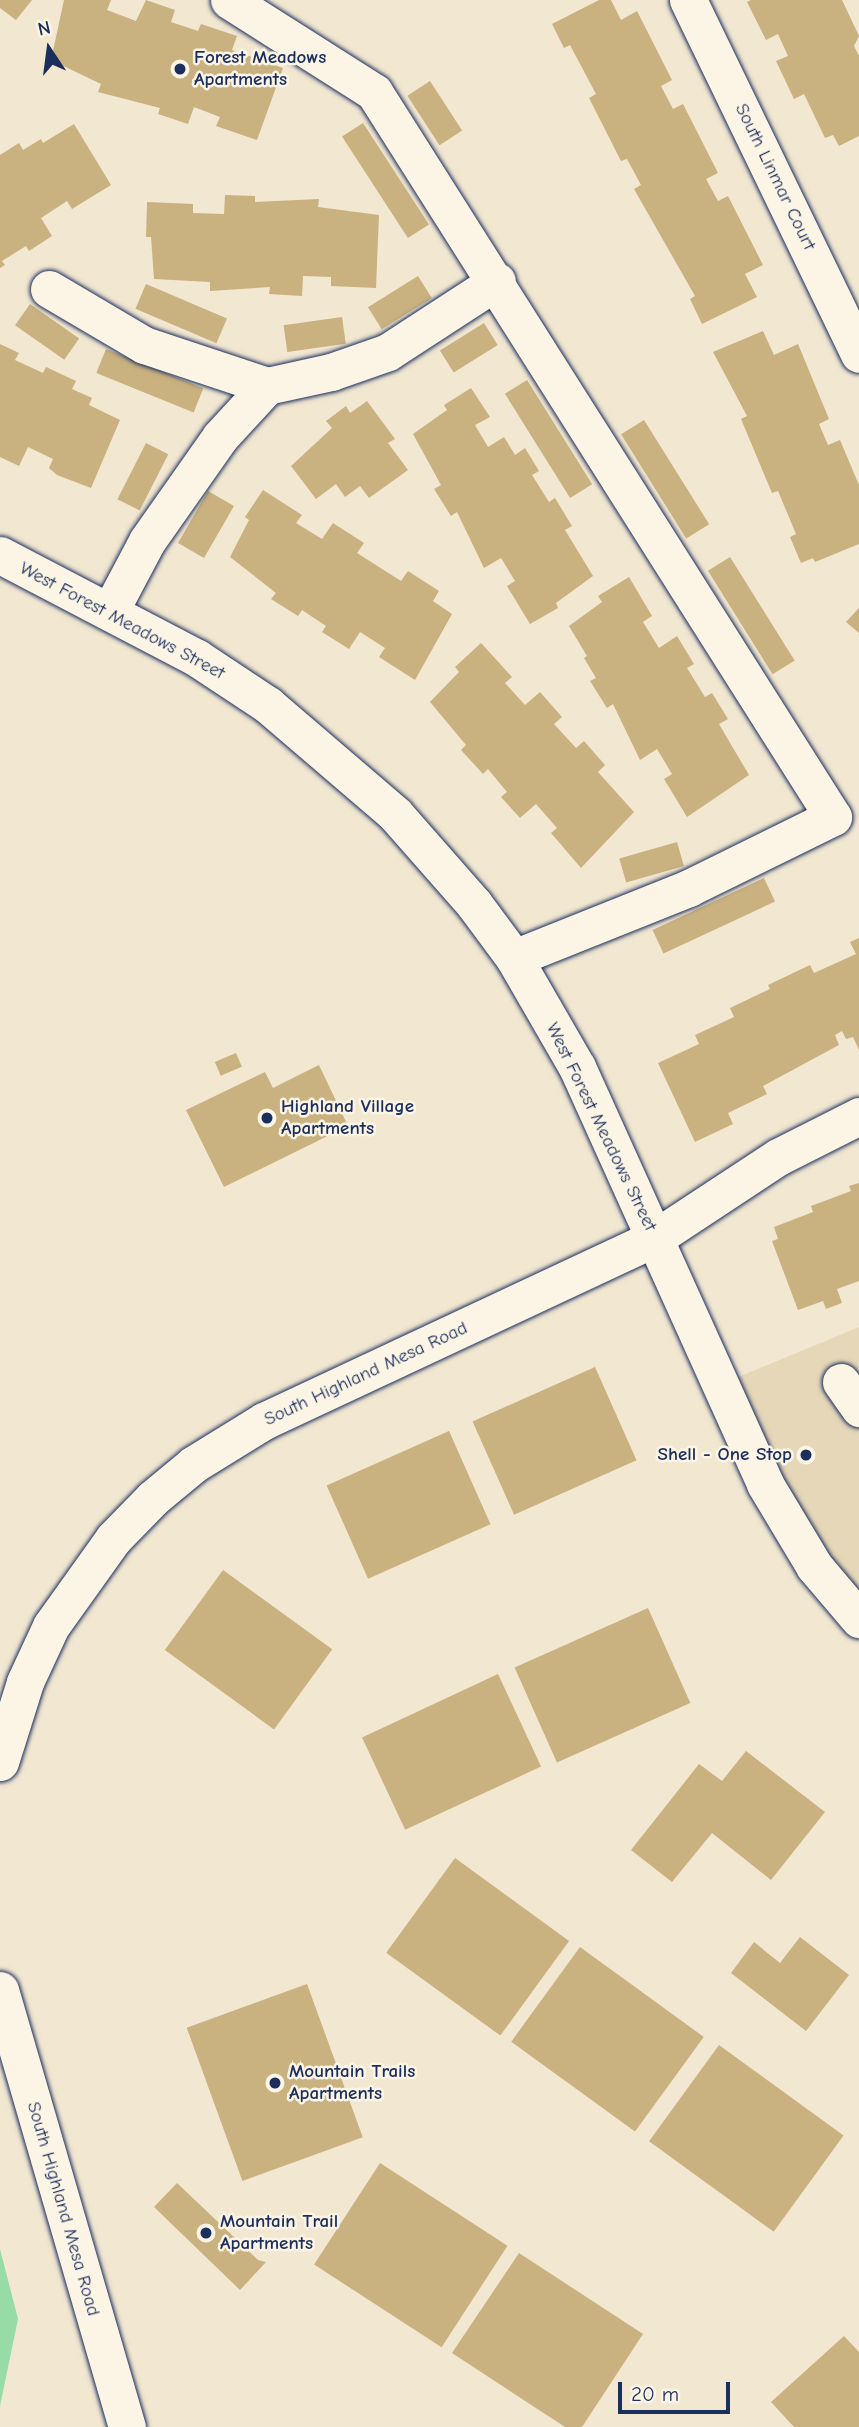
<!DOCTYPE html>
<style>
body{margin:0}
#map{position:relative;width:859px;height:2427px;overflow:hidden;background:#f2e7d1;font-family:"Comic Neue",sans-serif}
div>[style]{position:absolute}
.built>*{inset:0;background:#e6d7b9}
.green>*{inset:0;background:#97dba7}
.building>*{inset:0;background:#c9b180;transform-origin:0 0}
.roads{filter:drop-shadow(0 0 2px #1b2f5e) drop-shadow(0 0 2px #1b2f5e)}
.minor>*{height:37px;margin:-18.5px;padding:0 18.5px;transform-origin:18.5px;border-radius:18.5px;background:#fcf5e5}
.dots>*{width:19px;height:19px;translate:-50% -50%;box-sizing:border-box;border:4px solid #fcf5e5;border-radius:50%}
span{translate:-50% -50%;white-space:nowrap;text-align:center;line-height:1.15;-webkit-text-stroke:5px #fcf5e5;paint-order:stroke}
.poi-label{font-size:19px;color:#1b2f5e;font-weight:700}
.left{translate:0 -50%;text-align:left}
.right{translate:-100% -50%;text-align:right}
.street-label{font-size:19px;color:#1b2f5e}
.north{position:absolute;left:14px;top:14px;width:70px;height:70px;-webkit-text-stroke:5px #fcf5e5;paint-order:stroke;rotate:347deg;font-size:19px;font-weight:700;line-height:28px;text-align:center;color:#1b2f5e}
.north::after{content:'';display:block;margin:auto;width:24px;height:32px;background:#1b2f5e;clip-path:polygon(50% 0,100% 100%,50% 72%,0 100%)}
.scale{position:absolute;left:618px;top:2382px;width:112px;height:32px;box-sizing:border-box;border:4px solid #1b2f5e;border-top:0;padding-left:9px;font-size:21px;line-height:24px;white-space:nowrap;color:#1b2f5e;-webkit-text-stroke:5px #fcf5e5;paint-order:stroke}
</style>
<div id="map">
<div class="built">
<i style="clip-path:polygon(859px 1327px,859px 1620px,719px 1385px)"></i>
</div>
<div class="green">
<i style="clip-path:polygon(0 2249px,18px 2319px,0 2406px)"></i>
</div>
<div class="building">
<i style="clip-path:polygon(0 0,32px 0,16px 20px,0 8px)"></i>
<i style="clip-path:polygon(64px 0,111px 0,107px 10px,136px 21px,146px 0,175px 10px,171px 22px,198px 31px,201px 24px,237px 36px,232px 50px,283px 68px,257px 140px,216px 126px,220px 117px,194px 107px,188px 124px,158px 114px,160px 108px,98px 92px,101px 84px,51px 60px)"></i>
<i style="clip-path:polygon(599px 0,611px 0,621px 20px,637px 11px,672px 80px,661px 86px,673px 109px,683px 104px,718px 173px,706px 179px,718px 201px,728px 196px,763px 265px,745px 274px,757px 297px,702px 324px,690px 299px,695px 296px,634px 189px,641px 185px,627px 159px,621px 161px,589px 98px,596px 94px,570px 45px,564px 48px,552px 24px)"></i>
<i style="clip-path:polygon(751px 0,842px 0,859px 36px,854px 46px,859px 56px,859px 136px,839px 146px,833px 135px,825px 138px,804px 94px,794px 99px,776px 61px,788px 56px,778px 34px,766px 40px,747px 2px)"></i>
<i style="left:430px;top:81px;width:59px;height:27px;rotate:57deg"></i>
<i style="left:363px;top:123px;width:121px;height:25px;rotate:57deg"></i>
<i style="clip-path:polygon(74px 124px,111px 185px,72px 209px,67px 201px,41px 218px,52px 236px,29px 251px,26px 246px,2px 261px,5px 265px,0 268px,0 155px,19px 143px,23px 150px,41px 139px,43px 143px)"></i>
<i style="clip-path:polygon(225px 195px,255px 196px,255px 202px,319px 199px,318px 207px,379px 215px,376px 288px,331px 286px,331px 277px,303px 276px,302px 296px,269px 294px,270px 287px,210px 291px,210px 282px,154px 279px,151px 237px,146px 237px,147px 202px,193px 204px,193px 213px,224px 214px)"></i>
<i style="left:418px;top:276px;width:26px;height:59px;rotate:58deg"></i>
<i style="left:146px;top:284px;width:88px;height:27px;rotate:23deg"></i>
<i style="left:30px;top:304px;width:60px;height:26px;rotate:35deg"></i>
<i style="left:342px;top:317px;width:27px;height:59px;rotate:82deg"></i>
<i style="left:484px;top:323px;width:26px;height:52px;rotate:58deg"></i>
<i style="clip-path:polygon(763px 331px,774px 355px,798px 344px,829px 419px,819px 424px,828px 445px,840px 440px,859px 485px,859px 544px,815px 562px,813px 558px,801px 563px,790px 537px,796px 534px,778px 491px,772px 493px,741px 419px,747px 416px,713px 352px)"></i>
<i style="clip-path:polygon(0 344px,19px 353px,15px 360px,43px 373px,46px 367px,76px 381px,72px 389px,92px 398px,89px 405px,120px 420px,91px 488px,57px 475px,49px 468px,53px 459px,28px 447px,19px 466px,0 457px)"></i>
<i style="left:106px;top:349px;width:105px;height:26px;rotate:22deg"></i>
<i style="left:527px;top:380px;width:123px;height:26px;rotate:58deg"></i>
<i style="clip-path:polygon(471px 388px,490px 417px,475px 425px,488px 447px,504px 437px,515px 455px,525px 448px,539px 471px,532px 475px,549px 502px,555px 498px,572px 526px,565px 530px,593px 576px,556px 603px,558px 608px,530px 624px,507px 586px,515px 581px,501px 558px,484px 568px,457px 512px,451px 516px,434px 489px,441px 485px,413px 434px,447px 410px,444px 405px)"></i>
<i style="clip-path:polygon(367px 401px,395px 439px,388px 443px,408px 470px,369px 498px,360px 486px,345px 497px,336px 484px,316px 499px,291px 466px,332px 428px,326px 421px,346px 406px,350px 413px)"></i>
<i style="left:644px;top:420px;width:123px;height:27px;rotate:58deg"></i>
<i style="left:146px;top:443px;width:25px;height:63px;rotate:27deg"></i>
<i style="clip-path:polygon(263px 490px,302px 515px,296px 523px,322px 539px,333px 523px,364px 543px,357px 553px,401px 581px,408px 571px,439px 591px,433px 601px,452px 614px,415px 680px,379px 657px,385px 648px,360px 632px,349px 649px,322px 632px,326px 626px,302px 610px,298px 616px,271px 599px,276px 593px,230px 557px,249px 520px,245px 517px)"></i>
<i style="left:208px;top:491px;width:30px;height:60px;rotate:30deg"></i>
<i style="left:730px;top:557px;width:122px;height:26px;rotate:58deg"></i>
<i style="clip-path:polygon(629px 577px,652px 616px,643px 622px,659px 648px,677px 636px,694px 664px,687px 668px,705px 697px,712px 693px,728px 719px,719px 724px,749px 775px,687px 817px,664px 779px,672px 774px,657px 749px,640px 760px,613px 704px,607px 708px,590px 681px,596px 678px,584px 658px,587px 656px,569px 626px,602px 602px,598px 596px)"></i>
<i style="clip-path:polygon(859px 608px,859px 633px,846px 622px)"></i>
<i style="clip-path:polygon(481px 643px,512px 677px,505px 683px,525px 705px,540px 692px,562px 717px,554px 724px,576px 748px,584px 741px,605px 765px,598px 772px,634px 812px,581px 868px,551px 833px,557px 828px,536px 804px,520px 818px,501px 797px,507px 792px,488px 769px,483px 774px,461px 750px,466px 745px,430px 702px,459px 672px,455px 667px)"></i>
<i style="left:677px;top:842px;width:25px;height:60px;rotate:74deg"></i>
<i style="left:764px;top:878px;width:26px;height:123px;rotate:65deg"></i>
<i style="clip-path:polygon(859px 938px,859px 1050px,853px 1037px,846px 1039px,842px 1031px,835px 1035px,839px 1045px,763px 1086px,767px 1094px,728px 1113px,733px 1124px,695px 1142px,658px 1063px,699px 1044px,695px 1035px,734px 1017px,730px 1008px,770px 989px,768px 985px,810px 965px,814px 973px,856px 954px,850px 942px)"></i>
<i style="left:236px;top:1053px;width:15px;height:23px;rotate:67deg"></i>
<i style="clip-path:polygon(319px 1065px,348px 1126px,224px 1187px,186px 1110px,265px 1072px,273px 1088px)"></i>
<i style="clip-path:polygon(859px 1183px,859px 1281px,837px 1289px,842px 1303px,826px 1309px,823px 1301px,798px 1310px,772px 1241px,778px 1239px,774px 1227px,813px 1212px,811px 1206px,851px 1191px,849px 1186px)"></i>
<i style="left:595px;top:1367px;width:102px;height:134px;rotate:66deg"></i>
<i style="left:449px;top:1431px;width:102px;height:134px;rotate:66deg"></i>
<i style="left:223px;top:1570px;width:135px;height:99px;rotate:36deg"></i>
<i style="left:648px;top:1608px;width:104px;height:146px;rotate:66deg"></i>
<i style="left:498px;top:1674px;width:102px;height:150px;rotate:65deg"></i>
<i style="clip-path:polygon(746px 1751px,825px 1812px,771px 1880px,712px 1833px,672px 1882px,631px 1850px,699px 1764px,722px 1781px)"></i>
<i style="left:455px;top:1858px;width:141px;height:117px;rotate:36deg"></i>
<i style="clip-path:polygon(800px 1937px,849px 1975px,806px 2031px,731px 1973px,754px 1942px,780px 1963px)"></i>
<i style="left:580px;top:1947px;width:153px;height:117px;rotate:36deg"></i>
<i style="left:307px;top:1984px;width:163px;height:128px;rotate:70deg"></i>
<i style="left:719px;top:2045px;width:154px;height:119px;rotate:36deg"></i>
<i style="left:380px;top:2163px;width:152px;height:121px;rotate:33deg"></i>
<i style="clip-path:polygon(177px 2183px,258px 2260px,266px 2262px,240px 2290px,154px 2207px)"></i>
<i style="clip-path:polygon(519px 2253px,643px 2334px,582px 2427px,565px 2427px,452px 2353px)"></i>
<i style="clip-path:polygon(844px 2336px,859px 2352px,859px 2427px,794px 2427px,771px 2402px)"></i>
</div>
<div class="roads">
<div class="minor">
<i style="left:229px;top:0;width:172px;rotate:32.4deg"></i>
<i style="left:374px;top:92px;width:858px;rotate:57.66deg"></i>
<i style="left:833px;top:817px;width:161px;rotate:153.8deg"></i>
<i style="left:689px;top:888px;width:188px;rotate:158.2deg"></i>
<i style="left:688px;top:0;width:393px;rotate:64.2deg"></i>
<i style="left:49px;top:289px;width:110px;rotate:30.5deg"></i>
<i style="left:144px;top:345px;width:130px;rotate:18.4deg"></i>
<i style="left:0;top:555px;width:222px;rotate:27.6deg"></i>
<i style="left:197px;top:658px;width:85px;rotate:33.5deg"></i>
<i style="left:268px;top:705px;width:167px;rotate:40.6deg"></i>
<i style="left:395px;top:814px;width:120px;rotate:48.7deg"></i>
<i style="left:474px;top:904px;width:67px;rotate:53.5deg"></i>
<i style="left:514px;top:958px;width:126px;rotate:60deg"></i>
<i style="left:577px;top:1067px;width:457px;rotate:65.7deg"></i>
<i style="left:765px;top:1484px;width:96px;rotate:59.1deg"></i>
<i style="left:814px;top:1566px;width:70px;rotate:49.7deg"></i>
<i style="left:110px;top:611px;width:79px;rotate:-62.1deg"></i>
<i style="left:147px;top:541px;width:127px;rotate:-54.9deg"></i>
<i style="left:220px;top:437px;width:69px;rotate:-47.3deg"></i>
<i style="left:267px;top:386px;width:66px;rotate:-12.3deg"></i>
<i style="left:331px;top:372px;width:60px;rotate:-19.3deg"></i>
<i style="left:388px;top:352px;width:130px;rotate:-33.1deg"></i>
<i style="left:841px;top:1382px;width:32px;rotate:55deg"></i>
<i style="left:0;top:1762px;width:84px;rotate:-72.6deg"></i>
<i style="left:25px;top:1682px;width:62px;rotate:-65.1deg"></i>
<i style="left:51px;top:1626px;width:107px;rotate:-54.5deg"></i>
<i style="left:113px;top:1539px;width:57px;rotate:-45.7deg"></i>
<i style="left:153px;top:1498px;width:53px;rotate:-39.7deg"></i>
<i style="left:194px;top:1464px;width:82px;rotate:-31.6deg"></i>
<i style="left:264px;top:1421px;width:432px;rotate:-25.1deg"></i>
<i style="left:655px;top:1238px;width:147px;rotate:-33.4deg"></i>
<i style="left:778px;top:1157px;width:91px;rotate:-26.8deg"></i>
<i style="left:0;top:1990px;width:455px;rotate:73.8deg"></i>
</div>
</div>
<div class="dots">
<i style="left:180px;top:69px;background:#1b2f5e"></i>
<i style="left:267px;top:1118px;background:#1b2f5e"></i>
<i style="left:806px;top:1455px;background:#1b2f5e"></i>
<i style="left:275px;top:2083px;background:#1b2f5e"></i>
<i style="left:206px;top:2233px;background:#1b2f5e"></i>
</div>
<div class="poi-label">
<span class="left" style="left:194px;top:69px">Forest Meadows<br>Apartments</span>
<span class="left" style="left:281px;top:1118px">Highland Village<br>Apartments</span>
<span class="right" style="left:792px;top:1455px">Shell - One Stop</span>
<span class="left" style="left:289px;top:2083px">Mountain Trails<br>Apartments</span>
<span class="left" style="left:220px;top:2233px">Mountain Trail<br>Apartments</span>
</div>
<div class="street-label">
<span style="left:775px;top:177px;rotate:64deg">South Linmar Court</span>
<span style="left:122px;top:621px;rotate:28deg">West Forest Meadows Street</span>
<span style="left:601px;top:1127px;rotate:64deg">West Forest Meadows Street</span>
<span style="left:366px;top:1374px;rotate:-25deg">South Highland Mesa Road</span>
<span style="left:63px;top:2209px;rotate:74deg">South Highland Mesa Road</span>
</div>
<div class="north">N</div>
<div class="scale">20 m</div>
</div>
